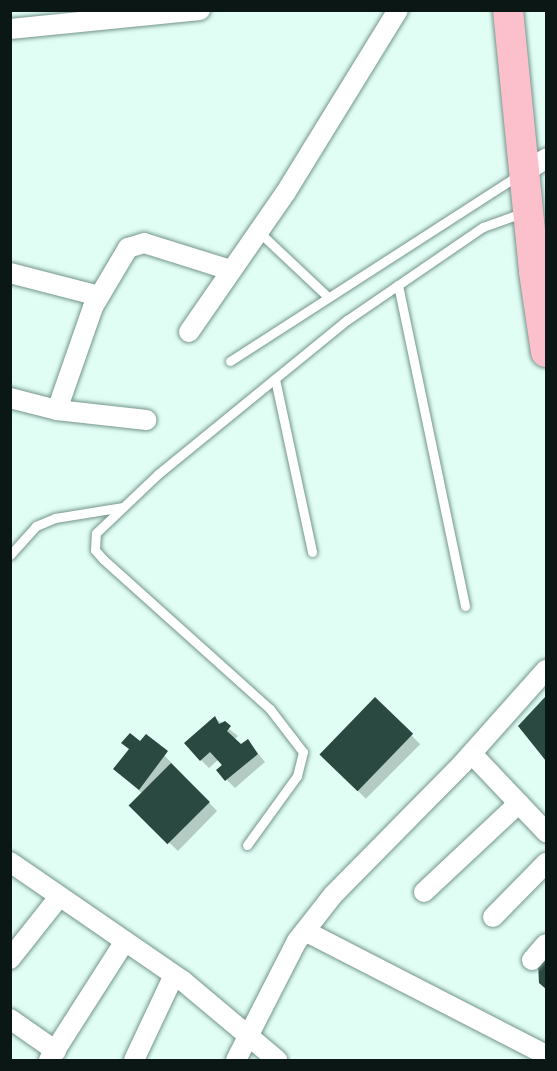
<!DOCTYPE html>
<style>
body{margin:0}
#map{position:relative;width:557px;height:1071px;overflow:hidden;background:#e1fef5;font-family:Barlow,sans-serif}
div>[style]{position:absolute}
.shadow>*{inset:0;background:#0003;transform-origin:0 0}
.building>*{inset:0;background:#2a4941;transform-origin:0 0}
.roads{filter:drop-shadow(0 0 2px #74958b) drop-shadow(0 0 2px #74958b)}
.lane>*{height:9px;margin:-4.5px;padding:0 4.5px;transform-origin:4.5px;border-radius:4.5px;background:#fff}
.street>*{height:20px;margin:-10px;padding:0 10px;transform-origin:10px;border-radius:10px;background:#fff}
.primary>*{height:30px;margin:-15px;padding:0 15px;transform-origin:15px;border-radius:15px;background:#fcc0cd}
span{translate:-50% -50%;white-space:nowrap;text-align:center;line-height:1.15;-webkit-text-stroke:6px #fff;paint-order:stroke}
.frame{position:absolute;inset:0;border:12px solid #0a1714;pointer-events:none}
</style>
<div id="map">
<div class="shadow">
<i style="clip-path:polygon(546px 698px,546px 758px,520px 726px)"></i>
<i style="left:375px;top:699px;width:64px;height:77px;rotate:45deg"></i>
<i style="clip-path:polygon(215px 718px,238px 736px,234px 740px,240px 746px,248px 741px,265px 762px,235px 788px,227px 780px,219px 759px,209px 768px,201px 760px)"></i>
<i style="clip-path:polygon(146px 736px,217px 811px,178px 851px,131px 806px,143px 794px,115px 769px)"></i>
</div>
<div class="building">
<i style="clip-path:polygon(546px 696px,546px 761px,518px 726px)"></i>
<i style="left:375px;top:697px;width:53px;height:80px;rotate:44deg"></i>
<i style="clip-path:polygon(215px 716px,219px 724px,225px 721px,231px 726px,227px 731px,241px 744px,248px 739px,258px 754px,225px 781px,216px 770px,222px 765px,210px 752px,200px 761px,184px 743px)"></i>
<i style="clip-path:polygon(130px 733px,140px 741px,146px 734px,168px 751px,139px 790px,113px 769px,129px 749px,121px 743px)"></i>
<i style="left:171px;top:763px;width:55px;height:60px;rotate:45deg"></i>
<i style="clip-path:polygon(546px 954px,546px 989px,539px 983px,538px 963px)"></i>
</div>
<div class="roads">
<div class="lane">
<i style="left:258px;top:231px;width:95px;rotate:43.3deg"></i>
<i style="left:398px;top:285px;width:328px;rotate:78.2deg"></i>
<i style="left:230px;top:361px;width:344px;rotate:-32.8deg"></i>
<i style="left:275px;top:379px;width:177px;rotate:77.9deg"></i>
<i style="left:10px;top:555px;width:39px;rotate:-48deg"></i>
<i style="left:36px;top:526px;width:21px;rotate:-23deg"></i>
<i style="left:55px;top:518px;width:69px;rotate:-9.2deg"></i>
<i style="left:247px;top:845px;width:85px;rotate:-54.1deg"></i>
<i style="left:297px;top:776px;width:25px;rotate:-76deg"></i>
<i style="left:303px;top:752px;width:54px;rotate:-127.5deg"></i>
<i style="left:270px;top:709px;width:224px;rotate:-138.1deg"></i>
<i style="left:103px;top:559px;width:12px;rotate:-132deg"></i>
<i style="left:95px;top:550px;width:17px;rotate:-87deg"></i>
<i style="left:96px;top:533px;width:86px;rotate:-43.6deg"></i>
<i style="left:158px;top:474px;width:244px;rotate:-39.2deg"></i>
<i style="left:347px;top:320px;width:165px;rotate:-34.4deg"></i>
<i style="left:483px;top:227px;width:45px;rotate:-19.7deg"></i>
</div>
<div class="street">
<i style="left:10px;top:29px;width:191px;rotate:-5.7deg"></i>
<i style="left:524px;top:172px;width:26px;rotate:-31deg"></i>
<i style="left:10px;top:273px;width:92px;rotate:14.5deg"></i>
<i style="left:189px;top:332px;width:170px;rotate:-55.3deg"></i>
<i style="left:286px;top:192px;width:214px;rotate:-58.4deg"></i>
<i style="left:10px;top:398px;width:49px;rotate:14.3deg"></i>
<i style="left:57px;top:410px;width:90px;rotate:6.4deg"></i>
<i style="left:57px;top:410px;width:109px;rotate:-70.7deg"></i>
<i style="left:93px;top:307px;width:69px;rotate:-59.3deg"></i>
<i style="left:128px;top:248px;width:17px;rotate:-17deg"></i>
<i style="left:144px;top:243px;width:90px;rotate:17.4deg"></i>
<i style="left:472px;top:754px;width:108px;rotate:46.5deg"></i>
<i style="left:10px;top:862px;width:210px;rotate:34.5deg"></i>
<i style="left:183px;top:981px;width:123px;rotate:40deg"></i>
<i style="left:424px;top:892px;width:130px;rotate:-43.1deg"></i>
<i style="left:493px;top:917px;width:76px;rotate:-45.5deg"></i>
<i style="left:305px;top:931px;width:271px;rotate:27.2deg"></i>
<i style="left:10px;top:959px;width:80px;rotate:-51.6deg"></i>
<i style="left:532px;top:960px;width:21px;rotate:-49deg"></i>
<i style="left:10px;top:1019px;width:56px;rotate:34.8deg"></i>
<i style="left:49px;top:1060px;width:141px;rotate:-57.4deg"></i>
<i style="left:134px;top:1060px;width:94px;rotate:-64.8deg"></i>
<i style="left:236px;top:1060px;width:134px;rotate:-62.9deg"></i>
<i style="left:297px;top:941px;width:58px;rotate:-52deg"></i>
<i style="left:333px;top:895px;width:185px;rotate:-45.4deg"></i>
<i style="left:463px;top:763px;width:125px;rotate:-48.3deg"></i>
</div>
<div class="primary">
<i style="left:508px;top:10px;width:263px;rotate:84.3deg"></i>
<i style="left:534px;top:272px;width:81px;rotate:81.5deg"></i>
</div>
</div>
<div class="frame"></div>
</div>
